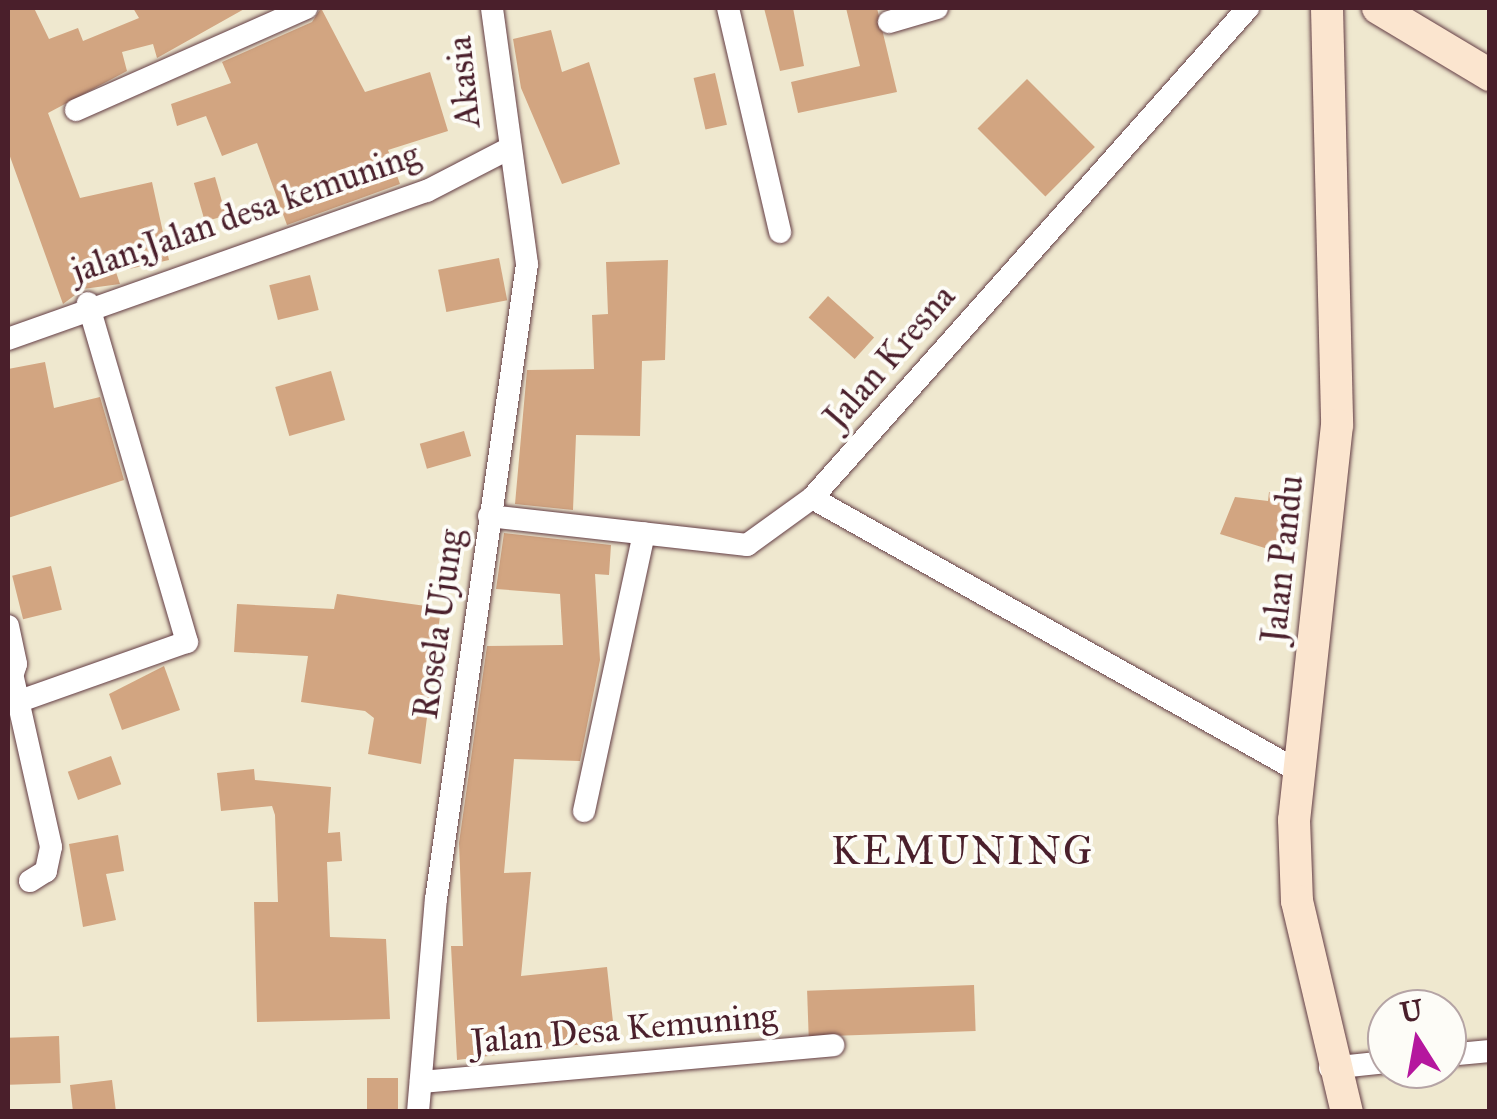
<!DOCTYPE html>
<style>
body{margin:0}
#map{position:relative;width:1497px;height:1119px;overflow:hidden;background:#efe8cf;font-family:"IM FELL Great Primer",serif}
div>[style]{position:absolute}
.building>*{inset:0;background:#d2a581;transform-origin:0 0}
.roads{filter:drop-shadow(0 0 2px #633d44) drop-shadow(0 0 2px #633d44)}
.street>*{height:22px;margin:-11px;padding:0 11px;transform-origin:11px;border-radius:11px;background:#fff}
.secondary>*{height:32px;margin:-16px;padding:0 16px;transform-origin:16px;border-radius:16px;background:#fbe5cf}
span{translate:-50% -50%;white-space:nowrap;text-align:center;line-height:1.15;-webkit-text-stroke:8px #fdfcf7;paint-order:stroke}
.street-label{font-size:35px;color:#4a1f2b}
.quarter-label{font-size:40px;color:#4a1f2b;letter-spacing:2.5px}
.frame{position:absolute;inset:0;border:10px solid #4a1f2b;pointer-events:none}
.north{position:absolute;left:1367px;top:989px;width:100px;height:100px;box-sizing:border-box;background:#fdfcf7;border:2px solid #b5a4a5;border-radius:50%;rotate:349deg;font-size:28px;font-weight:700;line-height:40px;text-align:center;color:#4a1f2b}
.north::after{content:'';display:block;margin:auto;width:35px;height:45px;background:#b5179e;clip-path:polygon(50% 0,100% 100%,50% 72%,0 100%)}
</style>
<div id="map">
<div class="building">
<i style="clip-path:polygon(8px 8px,34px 8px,49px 39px,78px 28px,83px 41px,139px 18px,133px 8px,246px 8px,157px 58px,153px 44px,122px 52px,127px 71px,48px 113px,80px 198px,152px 182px,169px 260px,116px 272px,120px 284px,83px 289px,63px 304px,8px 151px)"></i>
<i style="clip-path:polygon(321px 8px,365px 92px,430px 72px,448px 131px,388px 150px,400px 184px,287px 225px,257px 143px,222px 156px,206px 116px,177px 126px,171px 104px,231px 83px,222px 62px,312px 22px)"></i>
<i style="clip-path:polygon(764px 8px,793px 8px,804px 66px,780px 71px)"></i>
<i style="clip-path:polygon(846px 8px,877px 8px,897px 92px,798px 113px,791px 82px,860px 66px)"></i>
<i style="clip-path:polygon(551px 30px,562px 72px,589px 62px,620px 164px,562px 184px,521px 88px,513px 39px)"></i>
<i style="left:715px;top:73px;width:53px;height:22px;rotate:77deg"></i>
<i style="left:1027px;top:79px;width:96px;height:70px;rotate:45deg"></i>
<i style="left:215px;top:177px;width:40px;height:22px;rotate:74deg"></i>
<i style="left:499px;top:258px;width:43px;height:62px;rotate:79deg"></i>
<i style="clip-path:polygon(668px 260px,665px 360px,642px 361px,640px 436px,576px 435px,573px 510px,515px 504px,527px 370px,594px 369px,592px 315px,608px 314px,606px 262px)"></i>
<i style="left:310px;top:275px;width:36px;height:42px;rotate:76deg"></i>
<i style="left:828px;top:296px;width:62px;height:29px;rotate:42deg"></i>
<i style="clip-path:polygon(45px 362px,54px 408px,100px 397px,124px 480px,8px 518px,8px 369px)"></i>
<i style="left:331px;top:371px;width:51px;height:58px;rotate:74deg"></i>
<i style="left:464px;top:431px;width:26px;height:46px;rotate:74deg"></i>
<i style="clip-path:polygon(1269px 492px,1296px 495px,1281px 553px,1220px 534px,1235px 497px,1268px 501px)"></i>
<i style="clip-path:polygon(504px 533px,611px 545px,609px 575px,595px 574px,600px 660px,580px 761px,514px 759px,504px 873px,531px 872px,521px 976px,607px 967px,615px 1040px,457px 1060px,451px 946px,463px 946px,459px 843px,487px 646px,563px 645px,560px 594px,496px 589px)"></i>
<i style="left:51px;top:566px;width:45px;height:40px;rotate:76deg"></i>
<i style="clip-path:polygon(337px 594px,441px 608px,421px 764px,368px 754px,374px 718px,365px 711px,301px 702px,308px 656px,234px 652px,237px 604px,334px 609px)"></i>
<i style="clip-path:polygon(164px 666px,180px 710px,122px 730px,109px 694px)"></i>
<i style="left:111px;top:756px;width:30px;height:46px;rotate:70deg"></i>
<i style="clip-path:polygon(254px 769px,255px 780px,331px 787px,328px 833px,340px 832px,342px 861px,327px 862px,330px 937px,386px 939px,390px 1019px,257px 1022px,254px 902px,278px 902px,275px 815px,272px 806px,221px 811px,217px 773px)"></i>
<i style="clip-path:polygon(118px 835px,124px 871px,106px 874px,116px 920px,83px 927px,69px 844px)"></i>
<i style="left:974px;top:985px;width:46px;height:167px;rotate:88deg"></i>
<i style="left:59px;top:1036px;width:47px;height:51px;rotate:88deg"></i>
<i style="left:398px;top:1078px;width:34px;height:31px;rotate:90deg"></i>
<i style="clip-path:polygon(112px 1080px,116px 1112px,73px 1112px,70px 1085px)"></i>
</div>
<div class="roads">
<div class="street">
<i style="left:728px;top:8px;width:230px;rotate:76.9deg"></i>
<i style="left:889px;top:22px;width:50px;rotate:-16.3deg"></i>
<i style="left:76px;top:110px;width:252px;rotate:-23.9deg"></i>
<i style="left:8px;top:339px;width:444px;rotate:-19.5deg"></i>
<i style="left:427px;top:191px;width:89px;rotate:-27.4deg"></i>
<i style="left:812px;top:498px;width:560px;rotate:29.31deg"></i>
<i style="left:489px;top:516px;width:260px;rotate:6.4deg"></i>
<i style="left:747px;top:545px;width:80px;rotate:-35.9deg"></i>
<i style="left:812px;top:498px;width:656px;rotate:-48.34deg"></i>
<i style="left:8px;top:626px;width:39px;rotate:78deg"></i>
<i style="left:16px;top:664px;width:25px;rotate:108deg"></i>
<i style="left:13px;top:678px;width:173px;rotate:77.3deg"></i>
<i style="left:51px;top:847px;width:25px;rotate:102deg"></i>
<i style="left:46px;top:871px;width:19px;rotate:148deg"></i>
<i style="left:20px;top:701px;width:177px;rotate:-19.5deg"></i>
<i style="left:187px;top:642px;width:353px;rotate:-106.3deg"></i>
<i style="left:584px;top:811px;width:284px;rotate:-77.8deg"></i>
<i style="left:1447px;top:1055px;width:43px;rotate:-5.3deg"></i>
<i style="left:1330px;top:1068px;width:57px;rotate:-6deg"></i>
<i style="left:421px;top:1082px;width:414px;rotate:-5.1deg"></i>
<i style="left:418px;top:1112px;width:214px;rotate:-85.2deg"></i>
<i style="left:436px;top:899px;width:641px;rotate:-81.84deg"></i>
<i style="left:527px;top:264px;width:258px;rotate:-97.8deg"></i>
</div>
<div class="secondary">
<i style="left:1327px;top:8px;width:417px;rotate:88.6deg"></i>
<i style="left:1337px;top:425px;width:397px;rotate:96.2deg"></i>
<i style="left:1294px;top:820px;width:81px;rotate:87.9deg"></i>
<i style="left:1297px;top:901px;width:217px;rotate:76.7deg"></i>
<i style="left:1378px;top:8px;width:131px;rotate:30.9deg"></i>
</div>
</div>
<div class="street-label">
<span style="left:464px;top:82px;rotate:-96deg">Akasia</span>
<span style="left:246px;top:213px;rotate:-19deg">jalan;Jalan desa kemuning</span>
<span style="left:890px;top:357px;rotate:-49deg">Jalan Kresna</span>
<span style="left:1283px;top:559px;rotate:-84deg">Jalan Pandu</span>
<span style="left:439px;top:624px;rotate:-82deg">Rosela Ujung</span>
<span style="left:624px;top:1029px;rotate:-5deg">Jalan Desa Kemuning</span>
</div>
<div class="quarter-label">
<span style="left:963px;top:851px">KEMUNING</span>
</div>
<div class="frame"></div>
<div class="north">U</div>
</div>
